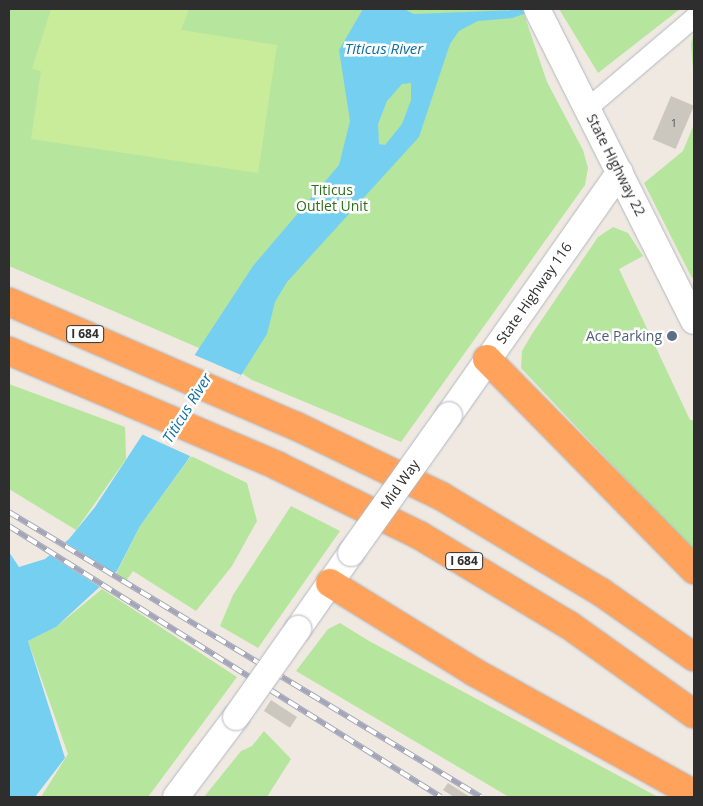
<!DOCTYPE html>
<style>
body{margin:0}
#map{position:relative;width:703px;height:806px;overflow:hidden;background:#efe9e1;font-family:"Open Sans",sans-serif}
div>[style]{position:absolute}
.green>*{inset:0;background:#b6e59e}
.pitch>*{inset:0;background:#c9ec9a}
.water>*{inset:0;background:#75cff0}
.pier>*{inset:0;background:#efe9e1}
.building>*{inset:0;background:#cbc7bf;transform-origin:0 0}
.roads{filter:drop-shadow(0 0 1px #b4b7c1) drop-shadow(0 0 1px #b4b7c1)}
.street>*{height:19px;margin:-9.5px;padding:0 9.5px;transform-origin:9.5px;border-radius:9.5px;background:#fff}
.secondary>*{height:26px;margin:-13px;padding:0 13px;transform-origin:13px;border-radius:13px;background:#fff}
.highway>*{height:28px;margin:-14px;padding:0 14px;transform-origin:14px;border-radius:14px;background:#ffa35c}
.rail>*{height:5.5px;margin-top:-2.75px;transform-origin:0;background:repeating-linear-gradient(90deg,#fff 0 11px,#a3a6b8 0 22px);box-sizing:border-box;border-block:1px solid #a3a6b8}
.bridges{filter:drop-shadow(0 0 1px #b4b7c1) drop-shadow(0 0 1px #b4b7c1)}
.secondary-bridge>*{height:26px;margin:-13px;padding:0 13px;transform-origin:13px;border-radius:13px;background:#fff}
.dots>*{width:14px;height:14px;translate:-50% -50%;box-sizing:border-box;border:2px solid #fff;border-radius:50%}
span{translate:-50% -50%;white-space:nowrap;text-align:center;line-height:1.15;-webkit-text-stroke:5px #fff;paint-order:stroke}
.number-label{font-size:11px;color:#555452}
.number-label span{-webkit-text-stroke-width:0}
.shield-label span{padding:1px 4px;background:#fff;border:1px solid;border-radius:4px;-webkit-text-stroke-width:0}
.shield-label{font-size:12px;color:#2e2e2e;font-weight:700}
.street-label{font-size:14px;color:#2e2e2e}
.park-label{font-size:14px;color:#2c6e1b}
.service-label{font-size:14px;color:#4e5e75}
.right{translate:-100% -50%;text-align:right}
.water-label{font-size:15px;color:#0d6fa3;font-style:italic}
.frame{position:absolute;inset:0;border:10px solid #2e2e2e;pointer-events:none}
</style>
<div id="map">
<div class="green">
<i style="clip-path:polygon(9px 9px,505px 9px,513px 18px,524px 14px,547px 82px,583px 150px,588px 168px,585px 185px,401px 442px,252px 380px,240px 372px,243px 367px,9px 266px)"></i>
<i style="clip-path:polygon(559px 9px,680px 9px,598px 73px)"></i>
<i style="clip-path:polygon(694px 31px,694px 83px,691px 44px)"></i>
<i style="clip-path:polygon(694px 124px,694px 277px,692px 278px,644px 183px,683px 151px)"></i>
<i style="clip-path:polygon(613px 227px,628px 233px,643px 256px,619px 269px,690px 420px,694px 420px,694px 552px,521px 368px,522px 351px,532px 334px,598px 237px)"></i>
<i style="clip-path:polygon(9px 384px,125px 427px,126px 459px,76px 530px,9px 489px)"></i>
<i style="clip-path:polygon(191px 456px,247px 483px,257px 521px,232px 566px,196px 611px,133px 571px,126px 581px,116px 574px,140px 526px)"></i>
<i style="clip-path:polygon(291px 506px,340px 531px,258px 648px,220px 626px,233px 595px)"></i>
<i style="clip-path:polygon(102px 589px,237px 677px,148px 797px,41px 797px,68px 754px,28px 641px,56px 627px)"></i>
<i style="clip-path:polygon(340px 623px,369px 641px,658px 797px,509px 797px,296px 671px,328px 629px)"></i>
<i style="clip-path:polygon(264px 731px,291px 759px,267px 797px,204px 797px,241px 751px,252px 746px)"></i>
</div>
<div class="pitch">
<i style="clip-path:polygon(51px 9px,189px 9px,181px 30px,277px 45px,258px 173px,31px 139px,41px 71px,32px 69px)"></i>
</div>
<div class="water">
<i style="clip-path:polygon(evenodd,363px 9px,404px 9px,414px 14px,538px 9px,513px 18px,478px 21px,459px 31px,450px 44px,419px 137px,287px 282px,275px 302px,267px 334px,187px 461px,140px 526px,117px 571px,56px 627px,28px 641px,65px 758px,35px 797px,9px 797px,9px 552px,19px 567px,45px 559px,69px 539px,95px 507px,253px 266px,339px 165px,350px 121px,339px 50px,363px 9px,411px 83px,411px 100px,402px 124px,385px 145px,379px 144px,378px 124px,387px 101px,402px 84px,411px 83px)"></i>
</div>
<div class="pier">
<i style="clip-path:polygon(190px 353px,241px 375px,192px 457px,139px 433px)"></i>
<i style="clip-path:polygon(63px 541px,116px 574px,117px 575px,103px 589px,48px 554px)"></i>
</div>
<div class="building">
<i style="left:671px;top:96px;width:25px;height:47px;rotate:23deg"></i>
<i style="left:271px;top:700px;width:31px;height:13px;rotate:33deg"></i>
<i style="clip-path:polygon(448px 783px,470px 797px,454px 797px,443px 790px)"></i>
</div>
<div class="roads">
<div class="street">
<i style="left:587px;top:108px;width:140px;rotate:-40.4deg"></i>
</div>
<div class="secondary">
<i style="left:537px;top:9px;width:349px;rotate:63.3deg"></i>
<i style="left:449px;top:415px;width:297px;rotate:-54.9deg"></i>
<i style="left:298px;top:629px;width:93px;rotate:-55.1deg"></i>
<i style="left:176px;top:797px;width:100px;rotate:-53.1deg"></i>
</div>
<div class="highway">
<i style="left:9px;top:302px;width:313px;rotate:23.4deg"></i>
<i style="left:296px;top:426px;width:161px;rotate:25.8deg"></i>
<i style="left:441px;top:496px;width:187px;rotate:31deg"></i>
<i style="left:601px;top:592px;width:113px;rotate:35deg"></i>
<i style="left:9px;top:351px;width:293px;rotate:23.1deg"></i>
<i style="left:278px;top:466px;width:157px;rotate:26.1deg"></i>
<i style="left:419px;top:535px;width:175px;rotate:31deg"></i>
<i style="left:569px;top:625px;width:153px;rotate:35.5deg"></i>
<i style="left:487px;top:359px;width:296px;rotate:45.5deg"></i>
<i style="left:330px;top:583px;width:169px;rotate:31.7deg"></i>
<i style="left:474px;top:672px;width:252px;rotate:29deg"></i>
</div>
</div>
<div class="rail">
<i style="left:9px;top:512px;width:551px;rotate:31.12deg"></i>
<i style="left:9px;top:526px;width:510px;rotate:32.1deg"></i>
</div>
<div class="bridges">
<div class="secondary-bridge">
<i style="left:351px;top:553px;width:169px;rotate:-54.6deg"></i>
<i style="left:236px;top:717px;width:108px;rotate:-54.8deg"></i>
</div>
</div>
<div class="dots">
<i style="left:672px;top:336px;background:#5c6f8a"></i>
</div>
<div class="number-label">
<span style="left:674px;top:123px">1</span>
</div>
<div class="shield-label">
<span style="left:85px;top:334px">I 684</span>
<span style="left:464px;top:561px">I 684</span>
</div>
<div class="street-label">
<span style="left:616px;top:165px;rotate:63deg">State Highway 22</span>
<span style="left:534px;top:293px;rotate:-55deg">State Highway 116</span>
<span style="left:400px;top:484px;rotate:-55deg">Mid Way</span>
</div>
<div class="park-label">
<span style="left:332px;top:198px">Titicus<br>Outlet Unit</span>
</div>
<div class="service-label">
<span class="right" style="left:662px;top:336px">Ace Parking</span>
</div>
<div class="water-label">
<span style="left:384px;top:49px">Titicus River</span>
<span style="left:187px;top:408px;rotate:-58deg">Titicus River</span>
</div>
<div class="frame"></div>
</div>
